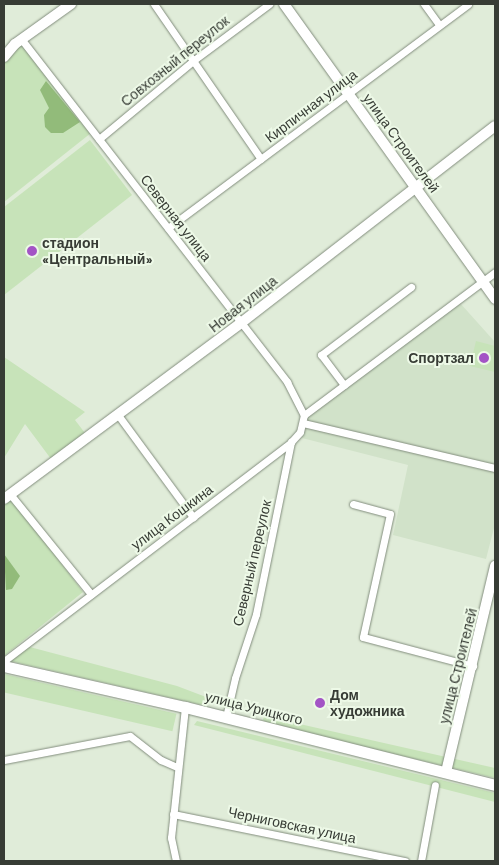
<!DOCTYPE html>
<meta charset="utf-8">
<style>
body{margin:0}
#map{position:relative;width:499px;height:865px;overflow:hidden;background:#e0ecd9;font-family:Barlow,sans-serif}
div>[style]{position:absolute}
.built>*{inset:0;background:#d1e2c9}
.green>*{inset:0;background:#c7e3b9;transform-origin:0 0}
.water>*{inset:0;background:#92bb7a}
.roads{filter:drop-shadow(0 0 1px #828d7d) drop-shadow(0 0 1px #828d7d)}
.street>*{height:7px;margin:-3.5px;padding:0 3.5px;transform-origin:3.5px;border-radius:3.5px;background:#fff}
.secondary>*{height:10px;margin:-5px;padding:0 5px;transform-origin:5px;border-radius:5px;background:#fff}
.primary>*{height:11px;margin:-5.5px;padding:0 5.5px;transform-origin:5.5px;border-radius:5.5px;background:#fff}
.dots>*{width:14px;height:14px;translate:-50% -50%;box-sizing:border-box;border:2px solid #edf9e7;border-radius:50%}
span{translate:-50% -50%;white-space:nowrap;text-align:center;line-height:1.15;-webkit-text-stroke:4px #edf9e7;paint-order:stroke}
.street-label{font-size:14px;color:#373c35}
.poi-label{font-size:14px;color:#373c35;font-weight:700}
.left{translate:0 -50%;text-align:left}
.right{translate:-100% -50%;text-align:right}
.frame{position:absolute;inset:0;border:5px solid #373c35;pointer-events:none}
</style>
<div id="map">
<div class="built">
<i style="clip-path:polygon(460px 303px,495px 342px,495px 524px,486px 559px,393px 535px,408px 465px,302px 438px,308px 415px)"></i>
</div>
<div class="green">
<i style="clip-path:polygon(21px 43px,91px 133px,4px 202px,4px 61px)"></i>
<i style="clip-path:polygon(90px 140px,132px 195px,4px 295px,4px 207px)"></i>
<i style="clip-path:polygon(476px 341px,495px 346px,495px 372px,470px 366px)"></i>
<i style="clip-path:polygon(4px 357px,85px 412px,75px 420px,88px 437px,54px 463px,25px 424px,4px 458px)"></i>
<i style="clip-path:polygon(10px 496px,83px 592px,4px 656px,4px 501px)"></i>
<i style="clip-path:polygon(26px 646px,177px 686px,206px 697px,202px 705px,10px 661px)"></i>
<i style="left:4px;top:674px;width:177px;height:18px;rotate:13deg"></i>
<i style="clip-path:polygon(264px 716px,495px 768px,495px 778px,268px 724px,263px 720px)"></i>
<i style="clip-path:polygon(197px 721px,495px 793px,495px 802px,194px 725px)"></i>
</div>
<div class="water">
<i style="clip-path:polygon(46px 81px,80px 122px,63px 133px,51px 133px,45px 127px,44px 115px,49px 108px,40px 90px)"></i>
<i style="clip-path:polygon(4px 554px,20px 576px,12px 589px,6px 590px)"></i>
</div>
<div class="roads">
<div class="street">
<i style="left:154px;top:4px;width:188px;rotate:55.4deg"></i>
<i style="left:424px;top:4px;width:26px;rotate:54deg"></i>
<i style="left:22px;top:40px;width:433px;rotate:52.2deg"></i>
<i style="left:287px;top:382px;width:37px;rotate:63deg"></i>
<i style="left:99px;top:139px;width:124px;rotate:-39.7deg"></i>
<i style="left:194px;top:60px;width:94px;rotate:-36.7deg"></i>
<i style="left:168px;top:228px;width:374px;rotate:-36.7deg"></i>
<i style="left:344px;top:385px;width:38px;rotate:-127deg"></i>
<i style="left:321px;top:355px;width:113px;rotate:-37.1deg"></i>
<i style="left:118px;top:415px;width:127px;rotate:53.7deg"></i>
<i style="left:303px;top:423px;width:197px;rotate:13.2deg"></i>
<i style="left:10px;top:494px;width:129px;rotate:51deg"></i>
<i style="left:353px;top:504px;width:38px;rotate:15deg"></i>
<i style="left:390px;top:514px;width:126px;rotate:102.4deg"></i>
<i style="left:363px;top:637px;width:114px;rotate:14.8deg"></i>
<i style="left:4px;top:661px;width:361px;rotate:-37.3deg"></i>
<i style="left:291px;top:442px;width:13px;rotate:-48deg"></i>
<i style="left:300px;top:432px;width:17px;rotate:-77deg"></i>
<i style="left:304px;top:415px;width:239px;rotate:-36.8deg"></i>
<i style="left:226px;top:717px;width:40px;rotate:-77deg"></i>
<i style="left:235px;top:678px;width:67px;rotate:-71.8deg"></i>
<i style="left:256px;top:614px;width:176px;rotate:-78.5deg"></i>
<i style="left:4px;top:760px;width:128px;rotate:-10.8deg"></i>
<i style="left:130px;top:736px;width:39px;rotate:38deg"></i>
<i style="left:161px;top:760px;width:17px;rotate:24deg"></i>
<i style="left:173px;top:814px;width:237px;rotate:11.5deg"></i>
<i style="left:176px;top:861px;width:24px;rotate:-102deg"></i>
<i style="left:171px;top:838px;width:132px;rotate:-83.9deg"></i>
<i style="left:421px;top:861px;width:77px;rotate:-79.6deg"></i>
</div>
<div class="secondary">
<i style="left:284px;top:4px;width:363px;rotate:54.4deg"></i>
<i style="left:4px;top:57px;width:17px;rotate:-50deg"></i>
<i style="left:15px;top:44px;width:69px;rotate:-35.5deg"></i>
<i style="left:4px;top:499px;width:295px;rotate:-36.6deg"></i>
<i style="left:241px;top:323px;width:321px;rotate:-37.8deg"></i>
<i style="left:446px;top:772px;width:212px;rotate:-76.6deg"></i>
</div>
<div class="primary">
<i style="left:4px;top:666px;width:186px;rotate:12.8deg"></i>
<i style="left:185px;top:707px;width:320px;rotate:14.1deg"></i>
</div>
</div>
<div class="dots">
<i style="left:32px;top:251px;background:#a354c5"></i>
<i style="left:484px;top:358px;background:#a354c5"></i>
<i style="left:320px;top:703px;background:#a354c5"></i>
</div>
<div class="street-label">
<span style="left:175px;top:61px;rotate:-39deg">Совхозный переулок</span>
<span style="left:311px;top:106px;rotate:-37deg">Кирпичная улица</span>
<span style="left:401px;top:143px;rotate:54deg">улица Строителей</span>
<span style="left:176px;top:218px;rotate:52deg">Северная улица</span>
<span style="left:243px;top:304px;rotate:-38deg">Новая улица</span>
<span style="left:172px;top:517px;rotate:-37deg">улица Кошкина</span>
<span style="left:252px;top:563px;rotate:-77deg">Северный переулок</span>
<span style="left:458px;top:666px;rotate:-76deg">улица Строителей</span>
<span style="left:254px;top:708px;rotate:14deg">улица Урицкого</span>
<span style="left:292px;top:825px;rotate:12deg">Черниговская улица</span>
</div>
<div class="poi-label">
<span class="left" style="left:42px;top:251px">стадион<br>«Центральный»</span>
<span class="right" style="left:474px;top:358px">Спортзал</span>
<span class="left" style="left:330px;top:703px">Дом<br>художника</span>
</div>
<div class="frame"></div>
</div>
